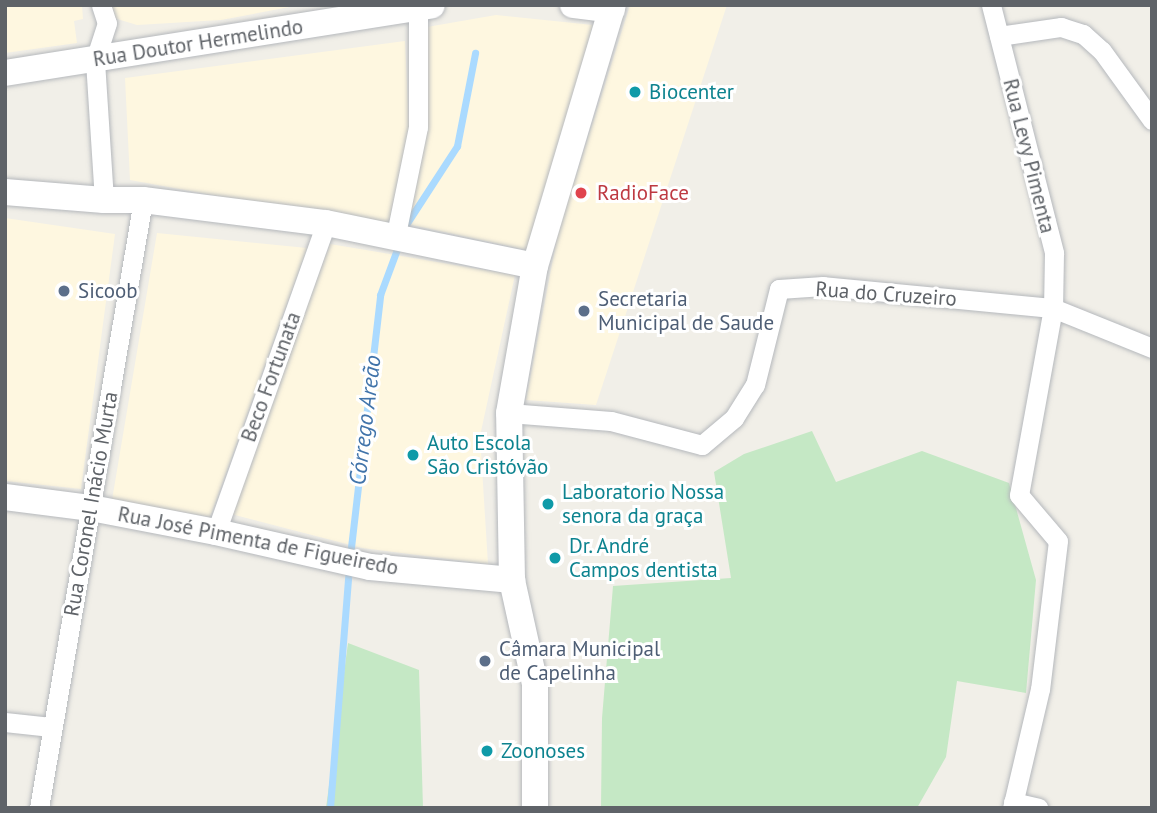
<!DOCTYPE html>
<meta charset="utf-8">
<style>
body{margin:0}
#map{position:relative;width:1157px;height:813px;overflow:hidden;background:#f1efe8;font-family:"PT Sans",sans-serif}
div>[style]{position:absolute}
.commercial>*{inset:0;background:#fef7e0}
.green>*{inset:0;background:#c5e8c5}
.stream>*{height:7px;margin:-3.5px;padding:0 3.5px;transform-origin:3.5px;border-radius:3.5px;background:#aadaff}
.roads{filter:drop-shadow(0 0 2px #b5b8bc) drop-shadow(0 0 2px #b5b8bc)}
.street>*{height:19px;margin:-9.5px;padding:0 9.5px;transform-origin:9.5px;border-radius:9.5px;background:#fff}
.secondary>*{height:26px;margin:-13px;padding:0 13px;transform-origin:13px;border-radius:13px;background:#fff}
.dots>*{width:19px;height:19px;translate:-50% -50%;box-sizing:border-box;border:4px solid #fff;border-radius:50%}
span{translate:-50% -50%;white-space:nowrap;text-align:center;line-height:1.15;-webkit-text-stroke:6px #fff;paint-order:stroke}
.street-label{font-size:21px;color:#5f6368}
.culture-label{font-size:21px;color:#0d838f}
.left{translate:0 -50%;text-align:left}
.health-label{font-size:21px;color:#be3a42}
.service-label{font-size:21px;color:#4e5e75}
.water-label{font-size:23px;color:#4174aa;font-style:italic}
.frame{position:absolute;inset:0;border:7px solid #5f6368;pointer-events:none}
</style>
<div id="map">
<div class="commercial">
<i style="clip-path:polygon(5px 5px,82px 5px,83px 19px,74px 21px,77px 43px,5px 53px)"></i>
<i style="clip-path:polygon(110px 5px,295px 5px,295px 6px,221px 20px,137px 25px,114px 18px)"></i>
<i style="clip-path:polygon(630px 5px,727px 5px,596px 405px,526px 400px,558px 233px)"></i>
<i style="clip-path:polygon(496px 15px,593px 25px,527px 250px,407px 224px,427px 27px)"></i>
<i style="clip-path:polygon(405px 41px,409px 129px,388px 227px,130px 180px,125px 78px)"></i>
<i style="clip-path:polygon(5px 218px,115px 234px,81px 489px,5px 481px)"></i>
<i style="clip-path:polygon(157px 233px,307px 248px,210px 517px,112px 500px)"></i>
<i style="clip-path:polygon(330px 244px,515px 275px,480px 436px,488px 564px,362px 548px,231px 514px)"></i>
</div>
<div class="green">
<i style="clip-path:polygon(812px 431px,836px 482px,922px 451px,1009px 483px,1036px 580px,1026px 693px,957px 681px,946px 757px,917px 808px,601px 808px,602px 718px,613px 586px,731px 578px,714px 472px,744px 454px)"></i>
<i style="clip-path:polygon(348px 643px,419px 670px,423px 808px,326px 808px)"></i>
</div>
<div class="stream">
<i style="left:407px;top:223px;width:92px;rotate:-57deg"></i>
<i style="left:457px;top:146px;width:95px;rotate:-79deg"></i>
<i style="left:350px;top:556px;width:263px;rotate:-83.4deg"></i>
<i style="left:380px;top:295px;width:54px;rotate:-69.6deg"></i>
<i style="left:330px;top:808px;width:241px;rotate:-85.5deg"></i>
</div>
<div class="roads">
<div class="street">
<i style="left:101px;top:5px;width:19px;rotate:72deg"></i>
<i style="left:107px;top:23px;width:40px;rotate:108deg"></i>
<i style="left:95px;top:61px;width:139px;rotate:86.3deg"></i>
<i style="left:991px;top:5px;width:256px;rotate:75.7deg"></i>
<i style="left:1054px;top:253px;width:55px;rotate:91deg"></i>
<i style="left:1053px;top:308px;width:190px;rotate:100.3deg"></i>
<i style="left:1019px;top:495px;width:60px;rotate:49.7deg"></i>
<i style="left:1058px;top:541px;width:149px;rotate:96.9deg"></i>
<i style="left:1040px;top:689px;width:122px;rotate:103.2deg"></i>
<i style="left:999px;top:36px;width:63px;rotate:-8.3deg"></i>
<i style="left:1061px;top:27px;width:23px;rotate:18deg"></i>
<i style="left:1083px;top:34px;width:25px;rotate:42deg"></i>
<i style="left:1102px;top:51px;width:85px;rotate:54.1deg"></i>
<i style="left:395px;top:239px;width:114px;rotate:-78.4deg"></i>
<i style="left:418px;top:127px;width:119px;rotate:-90deg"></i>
<i style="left:509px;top:413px;width:102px;rotate:4.5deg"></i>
<i style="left:611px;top:421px;width:94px;rotate:14.8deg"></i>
<i style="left:702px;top:445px;width:42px;rotate:-40.2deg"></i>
<i style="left:734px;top:418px;width:39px;rotate:-58deg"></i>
<i style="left:755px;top:385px;width:99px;rotate:-76deg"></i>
<i style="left:779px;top:289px;width:44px;rotate:-3.9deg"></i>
<i style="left:823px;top:286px;width:231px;rotate:5.5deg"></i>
<i style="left:1053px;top:308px;width:107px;rotate:22deg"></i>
<i style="left:216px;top:532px;width:328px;rotate:-70.4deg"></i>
<i style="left:5px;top:722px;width:46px;rotate:6.2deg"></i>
<i style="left:1013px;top:802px;width:26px;rotate:13deg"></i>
<i style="left:39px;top:808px;width:617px;rotate:-80.29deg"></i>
</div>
<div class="secondary">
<i style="left:573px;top:5px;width:39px;rotate:7deg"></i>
<i style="left:5px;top:73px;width:432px;rotate:-9deg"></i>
<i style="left:5px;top:192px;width:99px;rotate:4.6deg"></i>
<i style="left:104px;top:200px;width:39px"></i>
<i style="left:143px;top:200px;width:184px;rotate:7.2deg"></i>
<i style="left:326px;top:223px;width:213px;rotate:11.6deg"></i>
<i style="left:5px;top:497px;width:87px;rotate:7.3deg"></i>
<i style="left:91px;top:508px;width:127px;rotate:10.9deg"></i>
<i style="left:216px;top:532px;width:158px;rotate:12.8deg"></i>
<i style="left:370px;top:567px;width:143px;rotate:5.2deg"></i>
<i style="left:535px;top:808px;width:124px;rotate:-90deg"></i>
<i style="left:535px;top:684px;width:107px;rotate:-102.5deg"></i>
<i style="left:512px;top:580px;width:167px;rotate:-91deg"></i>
<i style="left:509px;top:413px;width:149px;rotate:-80deg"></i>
<i style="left:535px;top:266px;width:272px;rotate:-73.4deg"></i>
</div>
</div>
<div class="dots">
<i style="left:635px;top:92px;background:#0f9aa8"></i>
<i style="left:581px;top:193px;background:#e0444e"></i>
<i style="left:64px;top:291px;background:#5c6f8a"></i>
<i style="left:584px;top:311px;background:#5c6f8a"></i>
<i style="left:413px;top:455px;background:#0f9aa8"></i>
<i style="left:548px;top:504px;background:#0f9aa8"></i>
<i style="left:555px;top:558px;background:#0f9aa8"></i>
<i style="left:485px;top:661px;background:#5c6f8a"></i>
<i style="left:487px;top:751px;background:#0f9aa8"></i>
</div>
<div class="street-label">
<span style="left:198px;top:43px;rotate:-9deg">Rua Doutor Hermelindo</span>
<span style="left:1029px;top:156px;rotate:76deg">Rua Levy Pimenta</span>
<span style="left:886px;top:294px;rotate:4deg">Rua do Cruzeiro</span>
<span style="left:271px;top:377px;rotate:-70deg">Beco Fortunata</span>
<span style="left:91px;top:504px;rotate:-80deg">Rua Coronel Inácio Murta</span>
<span style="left:258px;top:541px;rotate:11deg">Rua José Pimenta de Figueiredo</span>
</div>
<div class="culture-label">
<span class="left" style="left:649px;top:92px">Biocenter</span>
<span class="left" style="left:427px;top:455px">Auto Escola<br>São Cristóvão</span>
<span class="left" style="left:562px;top:504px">Laboratorio Nossa<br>senora da graça</span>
<span class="left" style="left:569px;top:558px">Dr. André<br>Campos dentista</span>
<span class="left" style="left:501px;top:751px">Zoonoses</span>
</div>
<div class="health-label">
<span class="left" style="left:597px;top:193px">RadioFace</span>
</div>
<div class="service-label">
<span class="left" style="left:78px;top:291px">Sicoob</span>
<span class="left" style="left:598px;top:311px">Secretaria<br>Municipal de Saude</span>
<span class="left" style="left:499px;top:661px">Câmara Municipal<br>de Capelinha</span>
</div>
<div class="water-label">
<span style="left:365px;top:420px;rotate:-83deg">Córrego Areão</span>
</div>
<div class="frame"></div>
</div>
